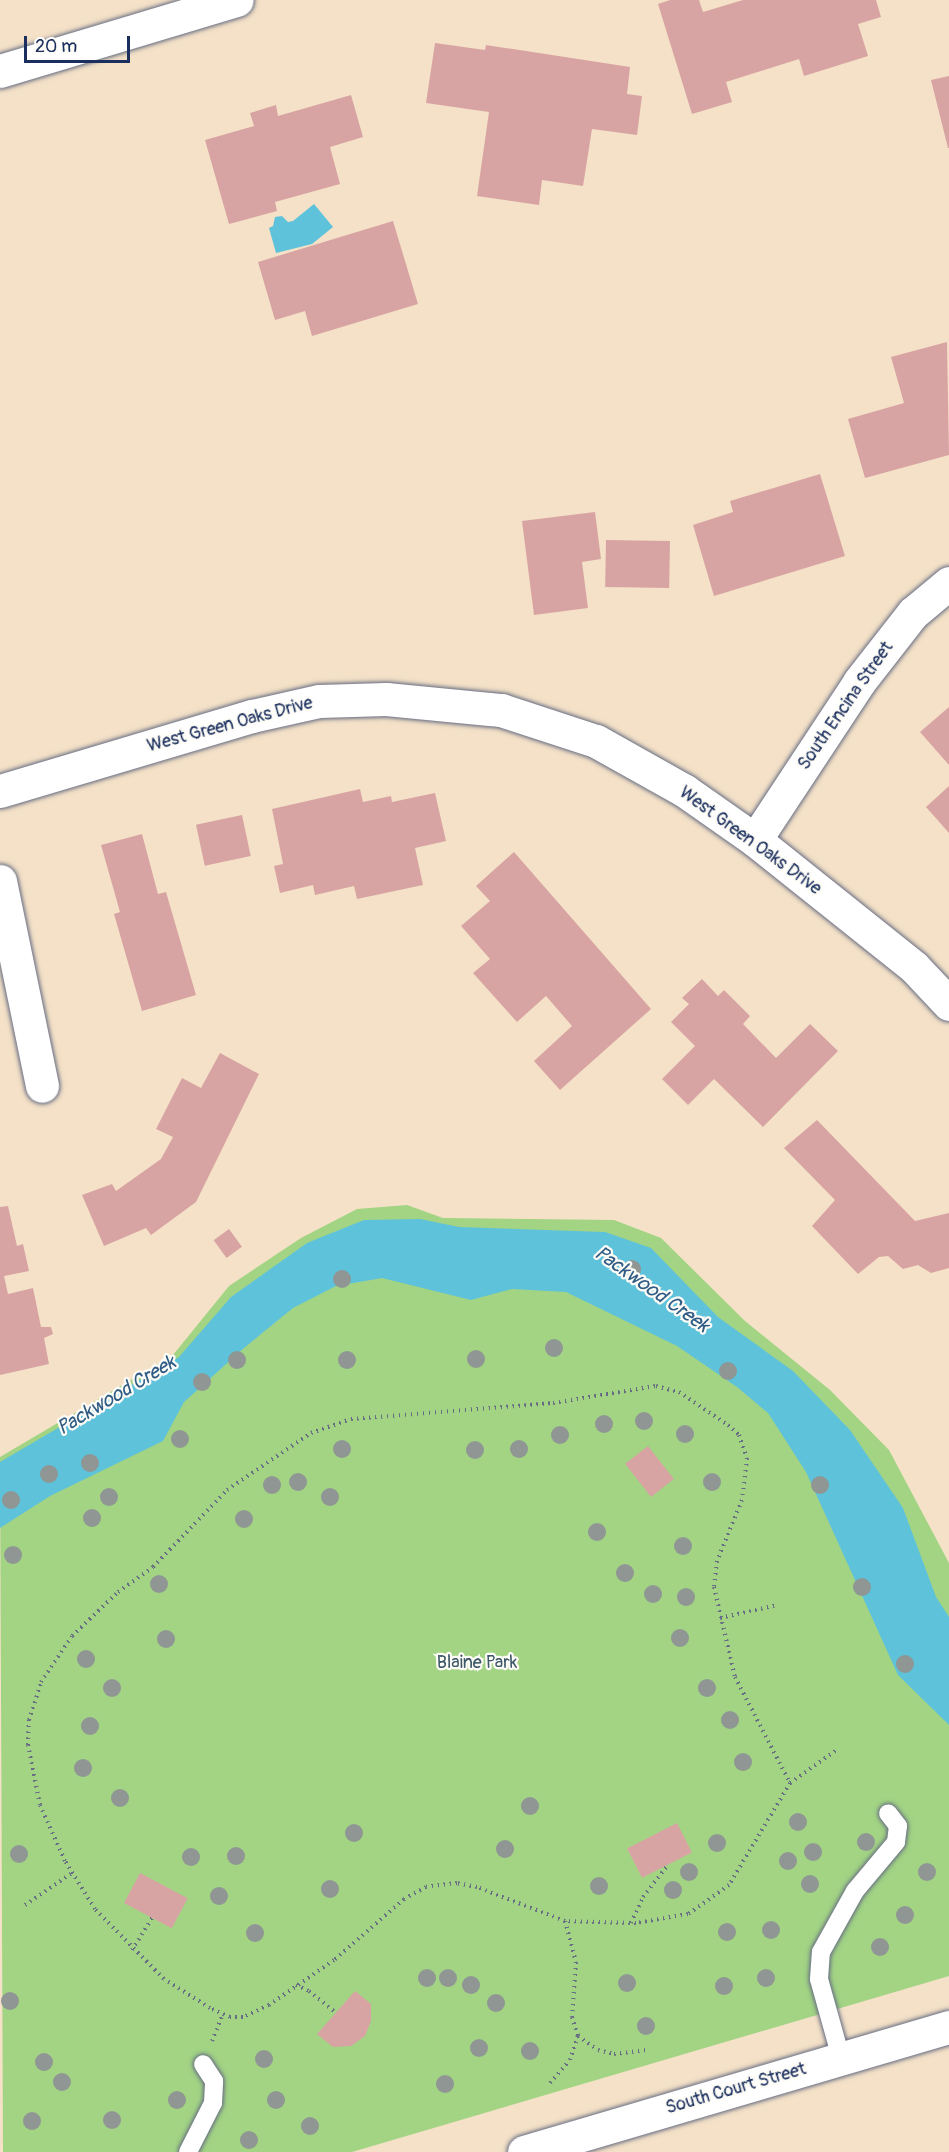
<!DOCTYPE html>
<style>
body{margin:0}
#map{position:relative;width:949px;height:2152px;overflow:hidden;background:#f4e1c7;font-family:Pangolin,sans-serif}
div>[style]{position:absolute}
.green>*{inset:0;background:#a2d484}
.water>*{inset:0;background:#5ec2db}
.building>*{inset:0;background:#d8a4a3;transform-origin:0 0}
.path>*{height:4px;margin-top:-2px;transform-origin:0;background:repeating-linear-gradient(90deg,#676d83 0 1.5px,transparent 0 6px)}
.roads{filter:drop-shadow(0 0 2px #676d83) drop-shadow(0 0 2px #676d83)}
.lane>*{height:18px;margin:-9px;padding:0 9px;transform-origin:9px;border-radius:9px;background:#fff}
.street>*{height:33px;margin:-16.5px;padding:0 16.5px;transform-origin:16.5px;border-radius:16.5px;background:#fff}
.secondary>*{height:33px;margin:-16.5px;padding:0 16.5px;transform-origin:16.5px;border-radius:16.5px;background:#fff}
.trees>*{width:18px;height:18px;margin:-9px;border-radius:50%;background:#8f9693}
span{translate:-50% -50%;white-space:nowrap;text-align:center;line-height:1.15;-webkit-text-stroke:4.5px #fdfcf7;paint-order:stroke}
.street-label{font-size:18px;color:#1b2f5e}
.park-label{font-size:18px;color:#3d5868}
.water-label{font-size:20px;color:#2f5b84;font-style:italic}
.scale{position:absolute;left:24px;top:36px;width:106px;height:27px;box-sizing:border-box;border:3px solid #1b2f5e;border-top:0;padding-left:8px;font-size:18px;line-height:21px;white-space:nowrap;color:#1b2f5e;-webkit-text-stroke:4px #fdfcf7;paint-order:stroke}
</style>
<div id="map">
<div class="green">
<i style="clip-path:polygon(407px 1205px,443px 1218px,614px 1220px,661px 1238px,745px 1321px,830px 1390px,889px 1450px,949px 1563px,949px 1976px,352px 2152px,3px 2152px,0 1457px,173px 1355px,229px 1286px,301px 1238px,357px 1209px)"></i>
</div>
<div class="water">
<i style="clip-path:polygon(314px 204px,333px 227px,312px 244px,276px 253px,269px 228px,273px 226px,275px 217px,282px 216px,288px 222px,293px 221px)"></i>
<i style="clip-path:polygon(420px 1219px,459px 1227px,605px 1232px,651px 1248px,718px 1317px,793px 1371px,850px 1430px,903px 1508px,936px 1597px,949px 1617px,949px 1725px,898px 1675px,806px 1472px,768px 1413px,737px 1387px,677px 1346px,566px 1292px,512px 1289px,471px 1300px,382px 1278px,336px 1286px,293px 1308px,244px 1348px,184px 1402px,163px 1441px,50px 1496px,0 1528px,0 1462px,179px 1357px,231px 1297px,307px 1243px,364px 1220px)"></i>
</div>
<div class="building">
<i style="clip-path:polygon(670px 0,699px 0,703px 12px,743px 0,876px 0,881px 17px,858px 24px,868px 56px,804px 76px,799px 59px,726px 82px,732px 102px,692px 114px,658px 4px)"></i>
<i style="clip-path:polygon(435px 43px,485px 50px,486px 45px,630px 67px,627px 94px,642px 96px,637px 135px,592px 129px,583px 186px,542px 180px,539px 205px,477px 196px,489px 112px,426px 103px)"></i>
<i style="clip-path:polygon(949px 76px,949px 148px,948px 148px,931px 80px)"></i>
<i style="clip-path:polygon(351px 95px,363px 137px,330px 147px,340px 184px,275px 202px,277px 211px,229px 224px,205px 140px,254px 126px,250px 113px,276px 105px,278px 116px)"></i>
<i style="clip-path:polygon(393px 221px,418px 304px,312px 336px,305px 311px,275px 320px,258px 262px)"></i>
<i style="clip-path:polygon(947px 342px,949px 455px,865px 478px,848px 419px,904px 403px,891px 357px)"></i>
<i style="clip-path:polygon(820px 474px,845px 556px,714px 596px,693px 525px,733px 512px,730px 501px)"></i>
<i style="clip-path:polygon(595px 512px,601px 559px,582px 562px,588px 608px,534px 615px,522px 521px)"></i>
<i style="left:606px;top:540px;width:64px;height:47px;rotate:1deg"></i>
<i style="clip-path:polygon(949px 707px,949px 765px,920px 732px)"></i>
<i style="clip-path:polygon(949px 786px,949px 833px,926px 807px)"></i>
<i style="clip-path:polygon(360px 789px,363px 802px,391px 796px,392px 802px,435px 793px,446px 841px,415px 848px,423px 885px,357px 899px,354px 886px,315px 895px,313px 885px,280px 893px,274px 866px,283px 864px,272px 809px)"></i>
<i style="left:242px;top:815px;width:42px;height:47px;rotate:78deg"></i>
<i style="clip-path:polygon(142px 834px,158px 894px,166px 892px,196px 995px,142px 1011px,114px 914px,120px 912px,101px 845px)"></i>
<i style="clip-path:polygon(514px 852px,651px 1009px,560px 1090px,534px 1061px,572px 1026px,546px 996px,517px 1022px,473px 973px,490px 959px,461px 926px,490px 901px,476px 886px)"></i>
<i style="clip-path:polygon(702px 979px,718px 996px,724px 990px,750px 1016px,743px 1024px,776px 1058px,810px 1024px,838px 1051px,763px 1127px,714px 1079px,688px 1105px,662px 1079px,695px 1046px,671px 1022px,689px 1004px,682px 998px)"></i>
<i style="clip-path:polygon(220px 1053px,259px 1074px,196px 1202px,151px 1235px,146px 1228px,104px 1246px,82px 1195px,112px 1184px,116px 1191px,161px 1159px,173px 1137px,156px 1129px,182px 1078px,201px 1088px)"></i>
<i style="clip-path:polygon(817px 1120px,915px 1221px,949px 1213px,949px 1268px,931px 1273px,918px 1265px,903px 1269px,888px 1256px,879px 1257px,858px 1274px,812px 1226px,835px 1200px,784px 1148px)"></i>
<i style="clip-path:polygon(8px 1206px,17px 1246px,23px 1244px,29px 1271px,4px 1276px,8px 1294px,33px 1288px,41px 1327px,51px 1327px,53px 1334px,44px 1338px,49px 1364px,0 1375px,0 1207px)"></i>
<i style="left:229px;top:1229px;width:22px;height:19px;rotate:54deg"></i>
<i style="left:648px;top:1446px;width:42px;height:29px;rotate:52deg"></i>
<i style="left:677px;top:1823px;width:33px;height:56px;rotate:63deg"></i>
<i style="left:140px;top:1873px;width:54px;height:34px;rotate:28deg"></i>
<i style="clip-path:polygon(355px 1991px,371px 2004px,371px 2021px,365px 2036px,351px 2046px,333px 2047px,317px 2034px)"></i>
</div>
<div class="path">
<i style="left:656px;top:1386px;width:24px;rotate:15deg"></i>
<i style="left:679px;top:1392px;width:59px;rotate:34deg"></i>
<i style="left:728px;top:1425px;width:15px;rotate:42deg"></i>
<i style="left:739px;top:1435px;width:24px;rotate:71deg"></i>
<i style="left:747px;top:1458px;width:42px;rotate:96.8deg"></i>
<i style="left:742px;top:1500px;width:66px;rotate:112.3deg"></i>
<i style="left:717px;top:1561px;width:26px;rotate:97deg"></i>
<i style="left:714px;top:1587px;width:92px;rotate:76.9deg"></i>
<i style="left:735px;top:1677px;width:119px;rotate:62.6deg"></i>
<i style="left:790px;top:1783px;width:119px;rotate:120.9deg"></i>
<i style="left:729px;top:1885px;width:50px;rotate:144.7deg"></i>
<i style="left:688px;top:1914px;width:53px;rotate:170.2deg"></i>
<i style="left:636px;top:1923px;width:71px;rotate:-178.4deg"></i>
<i style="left:565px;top:1921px;width:94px;rotate:-158.9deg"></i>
<i style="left:477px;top:1887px;width:20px;rotate:-169deg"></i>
<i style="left:457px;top:1883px;width:31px;rotate:173deg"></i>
<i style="left:426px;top:1887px;width:25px;rotate:151deg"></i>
<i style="left:404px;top:1899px;width:93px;rotate:138.9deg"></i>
<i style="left:334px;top:1960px;width:79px;rotate:145.3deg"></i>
<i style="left:269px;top:2005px;width:29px;rotate:155deg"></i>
<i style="left:243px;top:2017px;width:13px;rotate:180deg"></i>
<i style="left:230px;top:2017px;width:22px;rotate:-156deg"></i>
<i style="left:210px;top:2008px;width:54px;rotate:-147.8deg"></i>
<i style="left:164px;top:1979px;width:98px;rotate:-134.6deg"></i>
<i style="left:95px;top:1909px;width:57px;rotate:-122deg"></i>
<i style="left:65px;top:1861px;width:61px;rotate:-114.1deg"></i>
<i style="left:40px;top:1805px;width:61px;rotate:-101.3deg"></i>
<i style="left:28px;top:1745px;width:25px;rotate:-88deg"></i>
<i style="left:29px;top:1720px;width:40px;rotate:-72deg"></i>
<i style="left:41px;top:1682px;width:55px;rotate:-56deg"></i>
<i style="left:72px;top:1636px;width:64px;rotate:-43.7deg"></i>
<i style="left:118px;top:1592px;width:43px;rotate:-35.5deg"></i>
<i style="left:153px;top:1567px;width:107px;rotate:-46.1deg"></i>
<i style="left:227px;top:1490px;width:102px;rotate:-34.2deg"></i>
<i style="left:311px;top:1433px;width:42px;rotate:-19.3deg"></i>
<i style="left:351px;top:1419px;width:203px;rotate:-4.5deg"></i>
<i style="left:553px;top:1403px;width:104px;rotate:-9.4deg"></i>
<i style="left:720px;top:1618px;width:58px;rotate:-12.8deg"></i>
<i style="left:790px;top:1783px;width:59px;rotate:-35.3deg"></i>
<i style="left:25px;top:1905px;width:57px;rotate:-34.2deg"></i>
<i style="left:565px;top:1921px;width:42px;rotate:75deg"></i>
<i style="left:576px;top:1962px;width:55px;rotate:94.2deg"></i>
<i style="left:572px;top:2017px;width:20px;rotate:72deg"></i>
<i style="left:631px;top:1923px;width:29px;rotate:-65deg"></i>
<i style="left:643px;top:1897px;width:39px;rotate:-52deg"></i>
<i style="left:132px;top:1950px;width:38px;rotate:-58deg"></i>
<i style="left:296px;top:1985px;width:14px;rotate:25deg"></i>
<i style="left:309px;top:1991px;width:33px;rotate:39deg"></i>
<i style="left:212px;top:2041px;width:29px;rotate:-68deg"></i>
<i style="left:550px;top:2083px;width:30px;rotate:-49deg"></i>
<i style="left:570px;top:2060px;width:25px;rotate:-72deg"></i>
<i style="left:578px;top:2036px;width:24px;rotate:35deg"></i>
<i style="left:598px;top:2050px;width:16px;rotate:14deg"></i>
<i style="left:614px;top:2054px;width:32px;rotate:-7deg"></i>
</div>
<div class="roads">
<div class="lane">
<i style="left:841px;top:2058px;width:82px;rotate:-105.6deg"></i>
<i style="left:819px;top:1979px;width:27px;rotate:-86deg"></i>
<i style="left:821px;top:1952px;width:70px;rotate:-60.9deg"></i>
<i style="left:855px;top:1891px;width:64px;rotate:-50.1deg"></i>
<i style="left:896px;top:1842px;width:16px;rotate:-83deg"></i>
<i style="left:898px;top:1826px;width:16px;rotate:-128deg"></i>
<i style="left:188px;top:2152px;width:55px;rotate:-63deg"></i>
<i style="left:213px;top:2103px;width:22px;rotate:-87deg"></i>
<i style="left:214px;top:2081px;width:20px;rotate:-123deg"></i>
</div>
<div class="street">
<i style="left:0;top:71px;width:247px;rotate:-16.7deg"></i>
<i style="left:0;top:791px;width:263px;rotate:-16.6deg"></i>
<i style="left:252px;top:716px;width:69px;rotate:-12.6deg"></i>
<i style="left:319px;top:701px;width:67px;rotate:-1.7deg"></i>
<i style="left:386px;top:699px;width:116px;rotate:5.5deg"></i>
<i style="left:501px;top:710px;width:100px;rotate:18.1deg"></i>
<i style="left:596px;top:741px;width:102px;rotate:29.3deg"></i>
<i style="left:685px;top:791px;width:85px;rotate:35deg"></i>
<i style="left:755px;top:840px;width:203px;rotate:38.6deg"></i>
<i style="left:914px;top:967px;width:51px;rotate:46.6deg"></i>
<i style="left:755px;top:840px;width:189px;rotate:-56.6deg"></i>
<i style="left:859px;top:682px;width:88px;rotate:-52deg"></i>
<i style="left:913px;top:613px;width:47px;rotate:-39.8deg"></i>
<i style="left:0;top:881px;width:209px;rotate:78.4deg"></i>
</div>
<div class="secondary">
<i style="left:524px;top:2152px;width:443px;rotate:-16.4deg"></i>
</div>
</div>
<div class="trees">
<i style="left:632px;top:1269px"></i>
<i style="left:342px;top:1279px"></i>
<i style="left:554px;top:1348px"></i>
<i style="left:476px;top:1359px"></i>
<i style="left:237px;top:1360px"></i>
<i style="left:347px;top:1360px"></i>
<i style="left:728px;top:1371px"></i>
<i style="left:202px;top:1382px"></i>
<i style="left:644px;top:1421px"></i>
<i style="left:604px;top:1424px"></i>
<i style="left:685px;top:1434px"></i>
<i style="left:560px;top:1435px"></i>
<i style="left:180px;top:1439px"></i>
<i style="left:342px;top:1449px"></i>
<i style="left:519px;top:1449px"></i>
<i style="left:475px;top:1450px"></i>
<i style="left:90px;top:1463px"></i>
<i style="left:49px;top:1474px"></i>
<i style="left:298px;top:1482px"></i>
<i style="left:712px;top:1482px"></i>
<i style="left:272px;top:1485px"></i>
<i style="left:820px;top:1485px"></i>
<i style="left:109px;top:1497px"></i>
<i style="left:330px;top:1497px"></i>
<i style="left:11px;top:1500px"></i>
<i style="left:92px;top:1518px"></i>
<i style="left:244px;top:1519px"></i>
<i style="left:597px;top:1532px"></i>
<i style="left:683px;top:1546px"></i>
<i style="left:13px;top:1555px"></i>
<i style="left:625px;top:1573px"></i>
<i style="left:159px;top:1584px"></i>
<i style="left:862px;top:1587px"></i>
<i style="left:653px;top:1594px"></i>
<i style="left:686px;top:1597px"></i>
<i style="left:680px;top:1638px"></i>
<i style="left:166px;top:1639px"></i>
<i style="left:86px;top:1659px"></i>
<i style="left:905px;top:1664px"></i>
<i style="left:112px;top:1688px"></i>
<i style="left:707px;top:1688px"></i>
<i style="left:730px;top:1720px"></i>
<i style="left:90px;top:1726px"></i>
<i style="left:743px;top:1762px"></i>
<i style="left:83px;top:1768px"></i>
<i style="left:120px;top:1798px"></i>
<i style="left:530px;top:1806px"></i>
<i style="left:798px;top:1822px"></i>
<i style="left:354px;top:1833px"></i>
<i style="left:866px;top:1842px"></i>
<i style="left:717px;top:1843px"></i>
<i style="left:505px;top:1849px"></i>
<i style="left:813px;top:1852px"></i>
<i style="left:19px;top:1854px"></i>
<i style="left:236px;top:1856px"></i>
<i style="left:191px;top:1857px"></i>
<i style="left:788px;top:1861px"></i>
<i style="left:689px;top:1872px"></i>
<i style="left:927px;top:1872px"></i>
<i style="left:810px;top:1884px"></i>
<i style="left:599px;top:1886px"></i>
<i style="left:330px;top:1889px"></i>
<i style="left:673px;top:1890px"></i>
<i style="left:219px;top:1896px"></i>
<i style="left:905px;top:1915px"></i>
<i style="left:771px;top:1930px"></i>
<i style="left:727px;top:1932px"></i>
<i style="left:255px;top:1933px"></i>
<i style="left:880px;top:1947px"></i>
<i style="left:427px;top:1978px"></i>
<i style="left:448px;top:1978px"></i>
<i style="left:766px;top:1978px"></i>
<i style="left:627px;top:1983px"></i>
<i style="left:471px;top:1985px"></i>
<i style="left:724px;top:1986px"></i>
<i style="left:10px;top:2001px"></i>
<i style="left:496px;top:2003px"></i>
<i style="left:646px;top:2026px"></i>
<i style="left:479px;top:2048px"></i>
<i style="left:530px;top:2051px"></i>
<i style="left:264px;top:2059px"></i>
<i style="left:44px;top:2062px"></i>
<i style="left:62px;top:2082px"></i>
<i style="left:445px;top:2084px"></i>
<i style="left:177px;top:2100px"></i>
<i style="left:276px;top:2100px"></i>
<i style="left:112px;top:2120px"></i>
<i style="left:32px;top:2121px"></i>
<i style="left:310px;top:2126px"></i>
<i style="left:249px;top:2140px"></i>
</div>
<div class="street-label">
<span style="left:846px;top:706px;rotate:-55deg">South Encina Street</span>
<span style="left:230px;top:725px;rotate:-15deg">West Green Oaks Drive</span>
<span style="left:750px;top:841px;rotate:36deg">West Green Oaks Drive</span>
<span style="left:736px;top:2089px;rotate:-16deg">South Court Street</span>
</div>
<div class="park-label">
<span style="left:477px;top:1663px">Blaine Park</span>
</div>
<div class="water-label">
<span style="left:652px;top:1289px;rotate:35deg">Packwood Creek</span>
<span style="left:116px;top:1395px;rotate:-31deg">Packwood Creek</span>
</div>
<div class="scale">20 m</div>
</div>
